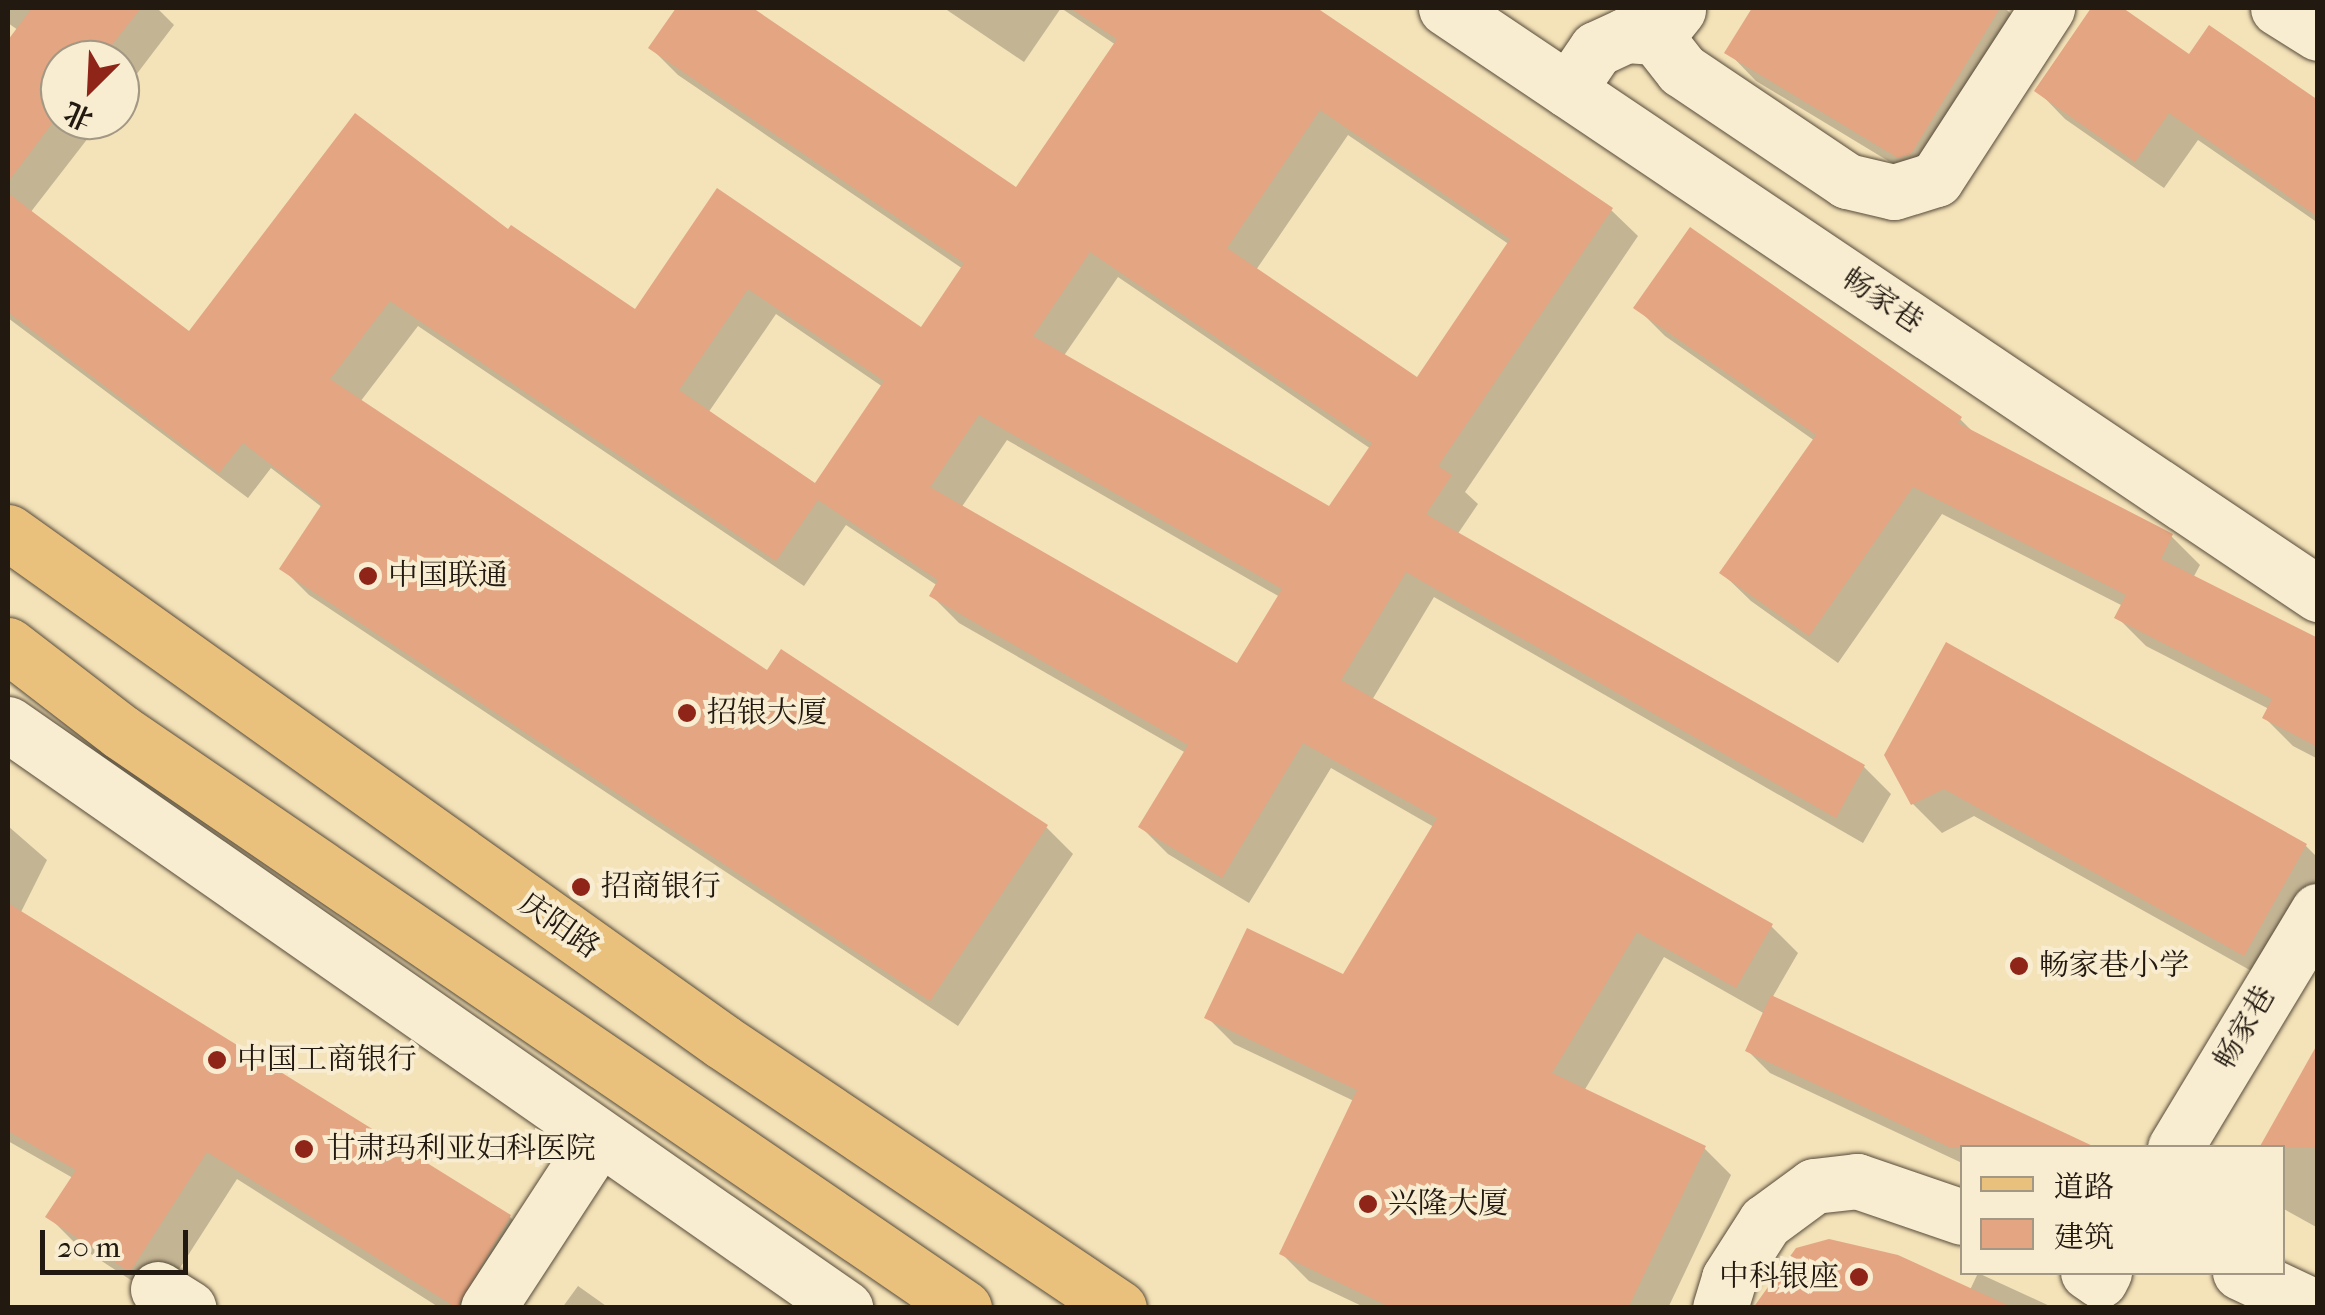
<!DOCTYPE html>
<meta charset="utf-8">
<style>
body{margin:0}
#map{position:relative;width:2325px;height:1315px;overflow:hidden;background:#f4e2b8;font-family:"IM FELL French Canon","Noto Serif SC",serif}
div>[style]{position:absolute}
.shadow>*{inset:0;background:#0003}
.building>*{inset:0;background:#e4a582}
.roads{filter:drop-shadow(0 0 2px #564b3a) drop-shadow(0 0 2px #564b3a)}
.minor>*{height:55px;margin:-27.5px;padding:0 27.5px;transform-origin:27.5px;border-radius:27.5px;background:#f8ecd1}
.major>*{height:55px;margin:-27.5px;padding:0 27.5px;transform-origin:27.5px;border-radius:27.5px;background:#eac17c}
.dots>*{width:28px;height:28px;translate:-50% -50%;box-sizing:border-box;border:5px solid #f8ecd1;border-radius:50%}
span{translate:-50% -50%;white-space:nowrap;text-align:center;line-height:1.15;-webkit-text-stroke:8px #f8ecd1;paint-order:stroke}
.street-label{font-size:30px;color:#221910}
.poi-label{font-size:30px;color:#221910}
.left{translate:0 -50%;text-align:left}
.right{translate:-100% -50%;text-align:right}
.frame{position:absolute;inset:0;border:10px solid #221910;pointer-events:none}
.legend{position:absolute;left:1960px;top:1145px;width:325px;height:130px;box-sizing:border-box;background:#f8ecd1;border:2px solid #a29884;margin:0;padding:12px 18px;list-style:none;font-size:30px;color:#221910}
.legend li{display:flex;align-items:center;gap:20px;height:50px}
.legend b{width:50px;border:2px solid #a29884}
.north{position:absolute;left:40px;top:40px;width:100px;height:100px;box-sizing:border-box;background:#f8ecd1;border:2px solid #a29884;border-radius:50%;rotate:204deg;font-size:28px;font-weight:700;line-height:40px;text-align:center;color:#221910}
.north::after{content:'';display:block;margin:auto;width:35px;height:45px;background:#8f2418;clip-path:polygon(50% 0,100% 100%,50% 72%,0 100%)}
.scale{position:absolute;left:40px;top:1230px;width:148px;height:45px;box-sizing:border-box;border:5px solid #221910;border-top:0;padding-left:12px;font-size:30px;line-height:35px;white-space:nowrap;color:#221910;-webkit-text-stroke:8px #f8ecd1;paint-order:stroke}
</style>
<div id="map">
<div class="shadow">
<i style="clip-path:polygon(evenodd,8px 8px,157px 8px,174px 25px,120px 96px,120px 60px,60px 60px,60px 120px,102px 120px,30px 213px,189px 334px,509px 233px,636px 313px,718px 192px,921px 331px,963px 269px,678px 75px,651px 48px,679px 8px,748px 8px,1016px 191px,1116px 45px,1061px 8px,1313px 8px,1611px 210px,1638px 236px,1465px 492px,1478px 504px,1457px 535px,1864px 767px,1891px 794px,1863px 843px,1434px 597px,1372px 700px,1771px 926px,1798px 953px,1772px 998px,1962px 1148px,1962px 1163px,1770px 1073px,1748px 1051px,1765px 1014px,1664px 957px,1584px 1091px,1704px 1148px,1731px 1175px,1668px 1308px,1366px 1308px,1309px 1281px,1282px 1254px,1354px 1101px,1234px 1044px,1207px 1017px,1344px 977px,1434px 827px,1331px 768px,1249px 903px,1168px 854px,1141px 827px,1186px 753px,959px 623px,932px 596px,938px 586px,846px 525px,804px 586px,418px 326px,360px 402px,768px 673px,1046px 827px,1073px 854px,958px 1026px,309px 595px,282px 568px,323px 508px,271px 468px,248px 498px,8px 318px,8px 44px,18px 30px,8px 23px,8px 8px,1348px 135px,1510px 245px,1418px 380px,1256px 270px,1348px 135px,8px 8px,1118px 277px,1371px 449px,1330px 509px,1063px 357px,1118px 277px,8px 8px,776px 314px,883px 387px,815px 486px,708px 413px,776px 314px,8px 8px,1007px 440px,1280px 597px,1238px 666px,961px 508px,1007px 440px)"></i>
<i style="clip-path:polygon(944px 8px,1061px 8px,1024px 62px)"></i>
<i style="clip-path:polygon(1755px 8px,2005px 8px,2030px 33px,1928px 185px,1756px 81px,1728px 52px)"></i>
<i style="clip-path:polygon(2094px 8px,2119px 8px,2190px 57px,2318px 104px,2318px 223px,2198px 140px,2164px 188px,2065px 119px,2037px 90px)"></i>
<i style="clip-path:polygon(1636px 307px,1960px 419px,1976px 435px,2171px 536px,2200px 565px,2193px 578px,2318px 641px,2318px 759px,2293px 746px,2265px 718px,2269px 709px,2146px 646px,2117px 617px,2123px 606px,1942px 514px,1838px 663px,1751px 601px,1722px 573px,1815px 441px,1665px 336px)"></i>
<i style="clip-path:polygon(1887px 755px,2306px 846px,2318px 858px,2318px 904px,2273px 983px,1974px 816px,1942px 833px,1913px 804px)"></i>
<i style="clip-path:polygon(8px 826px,47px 860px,20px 914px,510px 1217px,538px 1246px,498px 1308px,440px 1308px,237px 1179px,160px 1299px,77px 1245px,49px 1217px,73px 1178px,8px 1141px)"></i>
<i style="clip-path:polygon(2318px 1048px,2318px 1228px,2282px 1208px,2282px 1148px)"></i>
<i style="clip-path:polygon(1798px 1250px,1970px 1290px,1978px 1273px,2054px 1308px,1762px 1308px,1770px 1283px)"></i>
<i style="clip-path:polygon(578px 1286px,609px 1308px,562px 1308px)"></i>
</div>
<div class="building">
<i style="clip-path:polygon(32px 8px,141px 8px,100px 60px,60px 60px,60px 113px,8px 182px,8px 40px)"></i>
<i style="clip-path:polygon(evenodd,676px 8px,753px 8px,1016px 187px,1117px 39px,1070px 8px,1317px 8px,1613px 208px,1438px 466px,1452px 475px,1426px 514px,1865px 765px,1836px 818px,1406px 572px,1341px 680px,1773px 924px,1736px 988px,1637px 932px,1552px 1073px,1706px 1146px,1628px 1308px,1392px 1308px,1279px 1254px,1357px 1090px,1204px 1018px,1247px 928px,1343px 974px,1437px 818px,1303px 743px,1222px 878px,1138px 827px,1188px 745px,929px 596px,938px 580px,818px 500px,776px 561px,390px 301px,330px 379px,767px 670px,781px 649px,1048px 825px,930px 1001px,279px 569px,322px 504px,243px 443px,219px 473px,8px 312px,8px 193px,189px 331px,355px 113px,508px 229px,511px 225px,635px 309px,717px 188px,921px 327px,964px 263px,648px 48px,676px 8px,1320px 110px,1510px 239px,1417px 377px,1227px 248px,1320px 110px,676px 8px,1090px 252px,1372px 443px,1329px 506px,1033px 336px,1090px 252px,676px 8px,748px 289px,884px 381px,815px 483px,679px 390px,748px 289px,676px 8px,979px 415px,1282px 589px,1237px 663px,930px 487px,979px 415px)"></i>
<i style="clip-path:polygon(1752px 8px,2000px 8px,1911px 154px,1898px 158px,1724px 53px)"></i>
<i style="clip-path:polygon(2091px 8px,2123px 8px,2189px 54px,2209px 25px,2318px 100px,2318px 217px,2169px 113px,2135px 162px,2034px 91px)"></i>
<i style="clip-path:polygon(1690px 227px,1962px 417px,1958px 423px,2173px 534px,2161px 559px,2318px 638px,2318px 747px,2262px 718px,2272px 699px,2114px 618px,2126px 595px,1913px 487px,1809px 636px,1719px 573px,1816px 435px,1633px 308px)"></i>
<i style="clip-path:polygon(1946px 642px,2307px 844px,2244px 956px,1944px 789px,1911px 805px,1884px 755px)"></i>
<i style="clip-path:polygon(8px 903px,511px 1215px,457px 1308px,207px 1152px,130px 1272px,45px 1217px,76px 1170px,8px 1131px)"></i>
<i style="clip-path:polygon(1771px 995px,2097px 1148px,1951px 1148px,1745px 1051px)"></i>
<i style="clip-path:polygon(2318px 1043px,2318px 1148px,2259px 1148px)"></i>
<i style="clip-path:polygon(1829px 1239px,1898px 1255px,2014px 1308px,1753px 1308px,1796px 1248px)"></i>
</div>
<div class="roads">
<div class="minor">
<i style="left:1446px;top:8px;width:1051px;rotate:33.9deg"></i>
<i style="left:2278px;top:8px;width:47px;rotate:32deg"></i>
<i style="left:1656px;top:37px;width:42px;rotate:51.8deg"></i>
<i style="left:1682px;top:70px;width:199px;rotate:33.9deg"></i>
<i style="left:1847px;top:181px;width:48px;rotate:13.2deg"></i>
<i style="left:1894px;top:192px;width:44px;rotate:-17.2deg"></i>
<i style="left:1936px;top:179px;width:204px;rotate:-57deg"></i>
<i style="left:1568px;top:90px;width:50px;rotate:-55.7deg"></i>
<i style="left:1596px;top:49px;width:33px;rotate:-25deg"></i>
<i style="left:1626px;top:35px;width:30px;rotate:4deg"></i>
<i style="left:1656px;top:37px;width:35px;rotate:-51deg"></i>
<i style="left:8px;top:724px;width:1021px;rotate:34.9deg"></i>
<i style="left:2175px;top:1148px;width:277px;rotate:-58.9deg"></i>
<i style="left:2088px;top:1272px;width:14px;rotate:34deg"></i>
<i style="left:2100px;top:1280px;width:9px;rotate:-63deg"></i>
<i style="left:2240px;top:1272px;width:85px;rotate:25.1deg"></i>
<i style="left:158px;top:1289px;width:36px;rotate:32deg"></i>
<i style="left:488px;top:1308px;width:202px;rotate:-56.9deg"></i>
<i style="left:1720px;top:1308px;width:31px;rotate:-73deg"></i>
<i style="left:1729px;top:1278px;width:67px;rotate:-57.3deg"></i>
<i style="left:1765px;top:1222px;width:61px;rotate:-36.3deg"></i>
<i style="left:1814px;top:1186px;width:43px;rotate:-6.6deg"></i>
<i style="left:1857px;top:1181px;width:111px;rotate:18.9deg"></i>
</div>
<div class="major">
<i style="left:8px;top:532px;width:878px;rotate:35.5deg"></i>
<i style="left:723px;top:1042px;width:477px;rotate:33.9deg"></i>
<i style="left:8px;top:645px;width:143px;rotate:37.6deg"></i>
<i style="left:121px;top:732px;width:1021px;rotate:34.34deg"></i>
</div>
</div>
<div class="dots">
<i style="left:368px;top:576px;background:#8f2418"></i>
<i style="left:687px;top:713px;background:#8f2418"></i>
<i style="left:581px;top:887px;background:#8f2418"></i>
<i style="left:2019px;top:966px;background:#8f2418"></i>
<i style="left:217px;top:1060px;background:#8f2418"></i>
<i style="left:304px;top:1149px;background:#8f2418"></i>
<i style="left:1368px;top:1204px;background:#8f2418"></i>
<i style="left:1859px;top:1277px;background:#8f2418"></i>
</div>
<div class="street-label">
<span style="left:1882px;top:301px;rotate:34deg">畅家巷</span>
<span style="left:559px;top:926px;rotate:35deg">庆阳路</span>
<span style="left:2245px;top:1028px;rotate:-60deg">畅家巷</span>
</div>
<div class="poi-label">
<span class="left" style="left:388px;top:576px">中国联通</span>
<span class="left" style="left:707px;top:713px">招银大厦</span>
<span class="left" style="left:601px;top:887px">招商银行</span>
<span class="left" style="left:2039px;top:966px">畅家巷小学</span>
<span class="left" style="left:237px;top:1060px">中国工商银行</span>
<span class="left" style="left:326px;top:1149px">甘肃玛利亚妇科医院</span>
<span class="left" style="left:1388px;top:1204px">兴隆大厦</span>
<span class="right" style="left:1839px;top:1277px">中科银座</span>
</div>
<div class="frame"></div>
<ul class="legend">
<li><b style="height:12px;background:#eac17c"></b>道路</li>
<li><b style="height:28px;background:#e4a582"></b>建筑</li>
</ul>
<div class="north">北</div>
<div class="scale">20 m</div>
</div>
